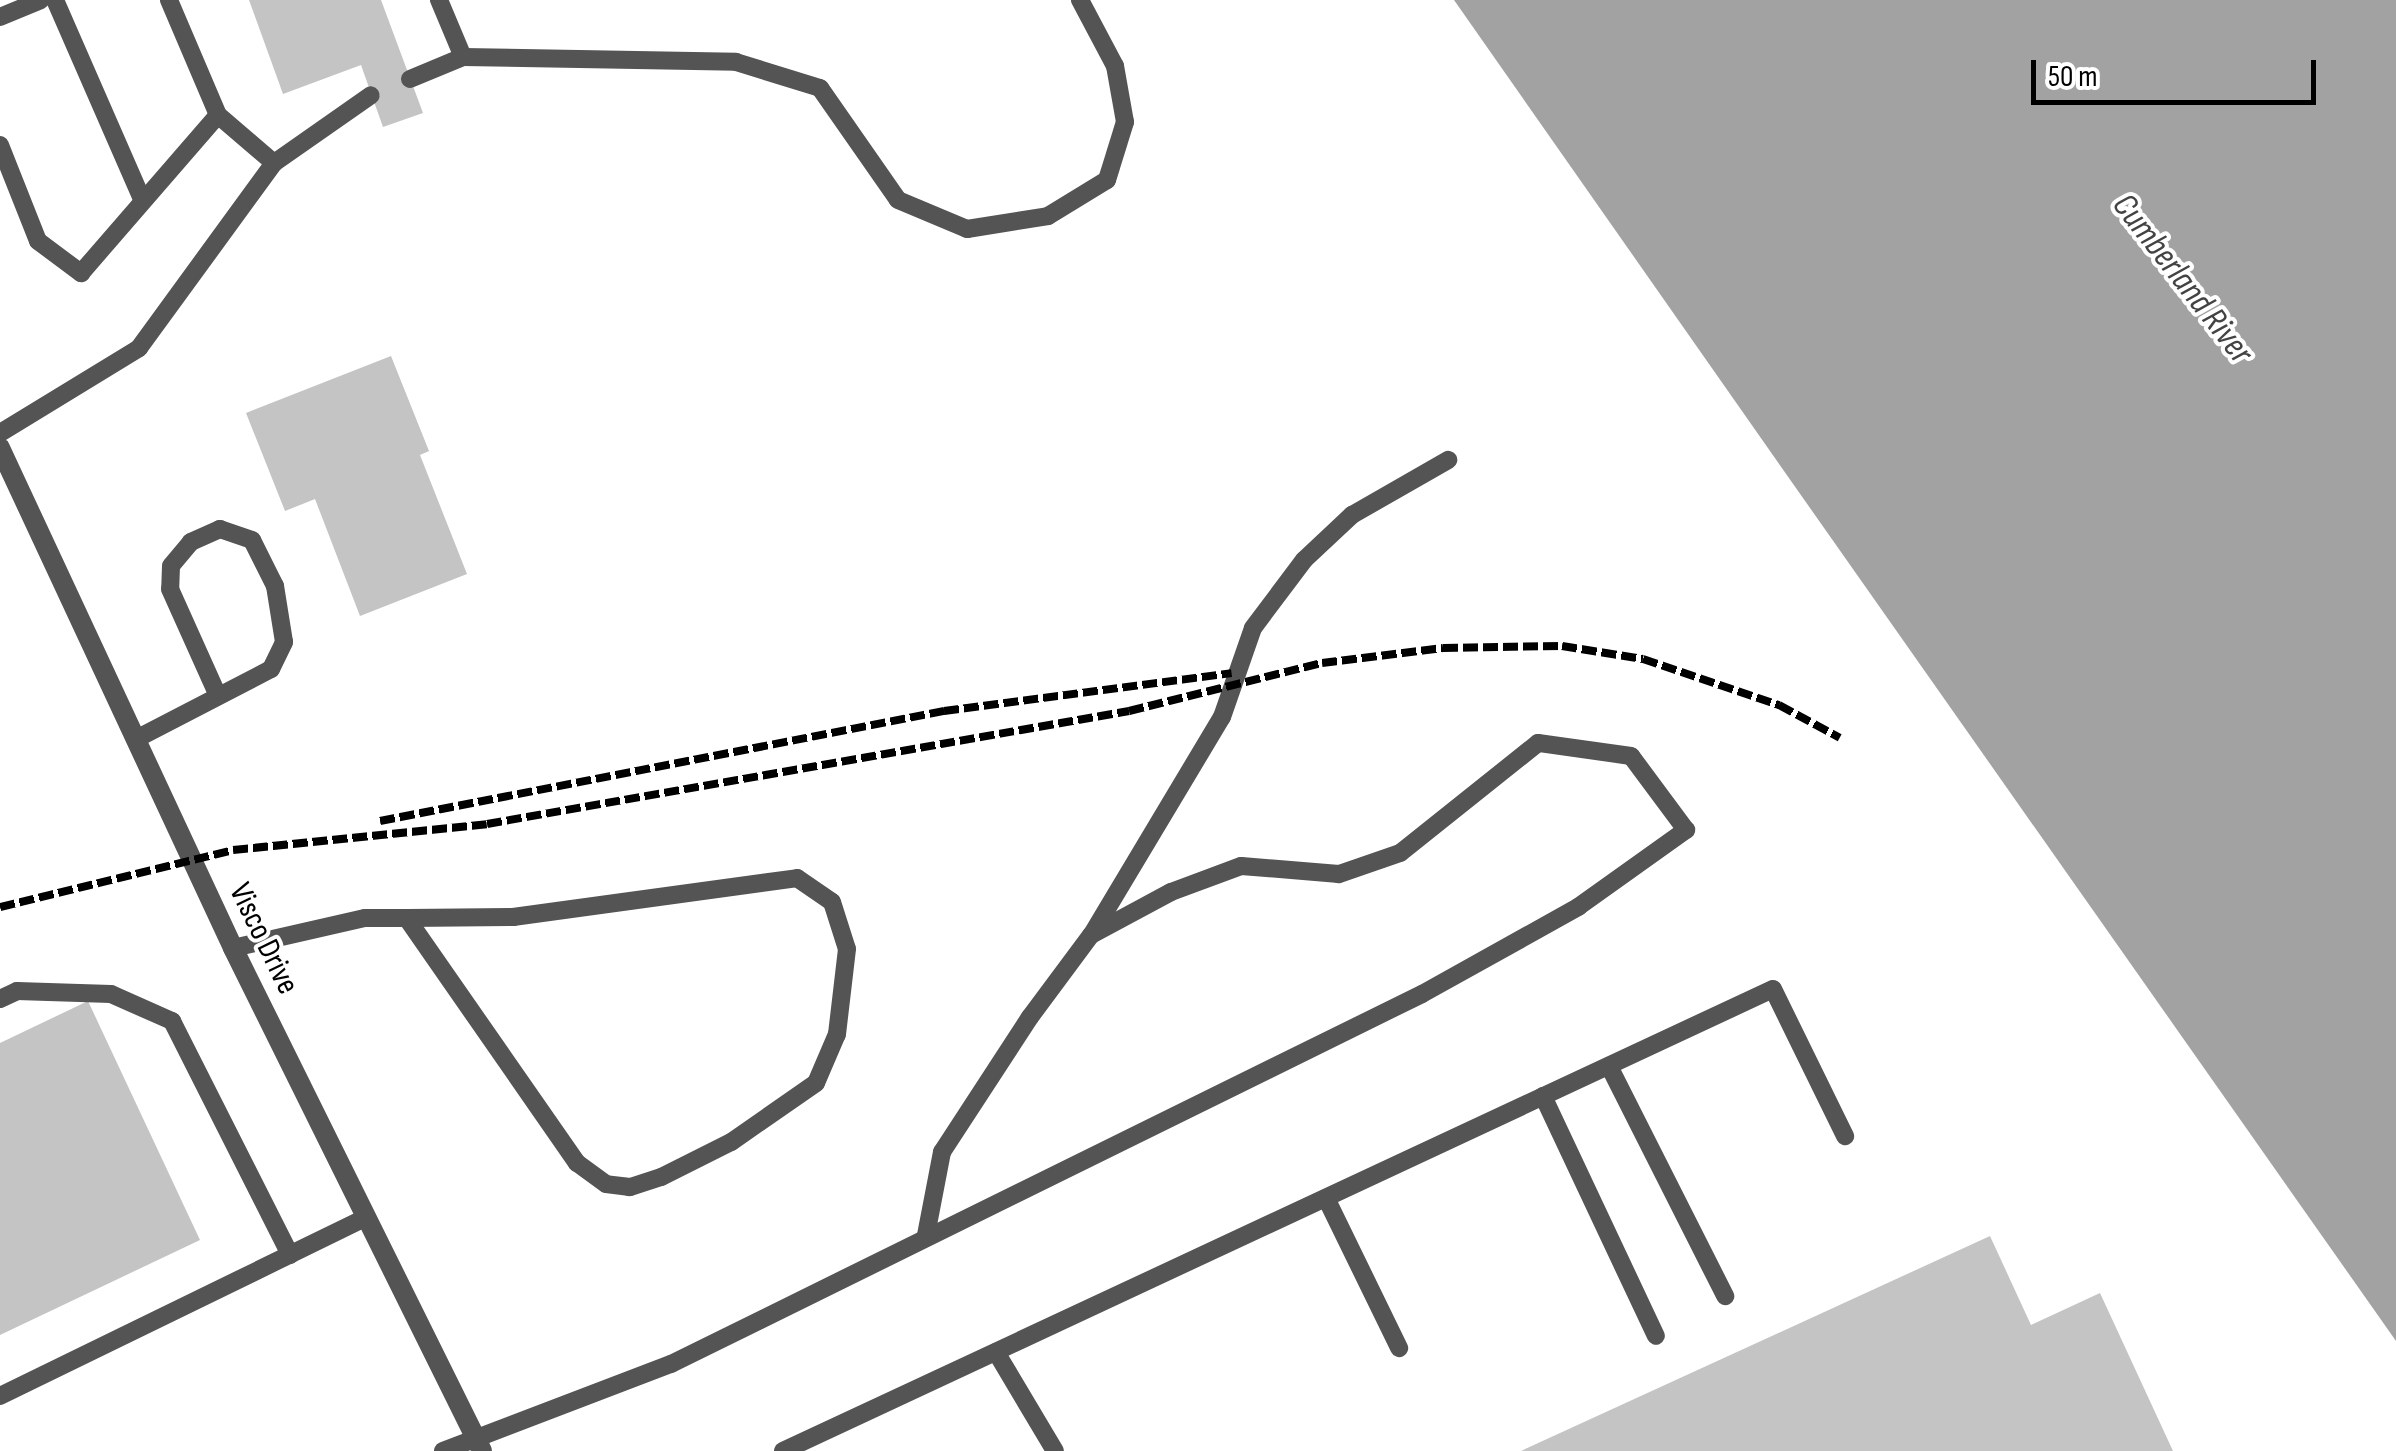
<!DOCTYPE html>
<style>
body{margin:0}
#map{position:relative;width:2396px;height:1451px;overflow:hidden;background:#fff;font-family:"Sofia Sans Condensed",sans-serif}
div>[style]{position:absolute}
.water>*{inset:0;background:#a2a2a2}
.building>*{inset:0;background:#c4c4c4}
.lane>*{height:18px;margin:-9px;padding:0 9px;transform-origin:9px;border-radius:9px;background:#545454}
.street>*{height:20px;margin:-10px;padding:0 10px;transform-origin:10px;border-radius:10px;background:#545454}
.rail>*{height:8px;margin-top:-4px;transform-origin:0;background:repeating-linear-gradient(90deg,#000 0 15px,transparent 0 20px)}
span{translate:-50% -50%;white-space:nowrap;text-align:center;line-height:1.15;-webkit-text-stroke:8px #fff;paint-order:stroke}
.street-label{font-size:32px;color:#000}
.water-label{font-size:35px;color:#434343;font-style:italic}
.scale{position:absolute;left:2031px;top:60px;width:285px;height:45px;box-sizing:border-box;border:5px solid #000;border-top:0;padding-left:12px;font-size:30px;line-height:35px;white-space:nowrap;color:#000;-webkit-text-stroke:8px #fff;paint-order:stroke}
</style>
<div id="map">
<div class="water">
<i style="clip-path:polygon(1454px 0,2396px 0,2396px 1341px,1784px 471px)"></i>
</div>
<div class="building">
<i style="clip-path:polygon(249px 0,381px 0,423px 113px,383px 127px,361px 65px,283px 94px)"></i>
<i style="clip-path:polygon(391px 356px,429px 451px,420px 455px,467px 574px,360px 616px,315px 499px,285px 511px,246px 413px)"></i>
<i style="clip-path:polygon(88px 1001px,200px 1240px,0 1335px,0 1043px)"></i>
<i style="clip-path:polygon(1990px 1236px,2031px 1325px,2100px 1293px,2173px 1451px,1521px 1451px)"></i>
</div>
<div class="lane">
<i style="left:55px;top:0;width:219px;rotate:66.4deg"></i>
<i style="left:0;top:17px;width:44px;rotate:-22.5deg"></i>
<i style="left:463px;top:57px;width:273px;rotate:1deg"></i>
<i style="left:736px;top:62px;width:88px;rotate:17.2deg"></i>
<i style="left:820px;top:88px;width:136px;rotate:55.1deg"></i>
<i style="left:898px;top:200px;width:75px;rotate:22.8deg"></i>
<i style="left:967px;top:229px;width:82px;rotate:-9.1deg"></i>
<i style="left:1048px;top:216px;width:69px;rotate:-31.4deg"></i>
<i style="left:1107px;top:180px;width:61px;rotate:-72.8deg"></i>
<i style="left:1125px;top:122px;width:57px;rotate:-100.1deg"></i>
<i style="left:1115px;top:66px;width:75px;rotate:-117.9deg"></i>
<i style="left:410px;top:79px;width:57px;rotate:-22.5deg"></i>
<i style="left:463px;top:57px;width:62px;rotate:-112.8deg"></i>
<i style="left:0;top:145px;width:103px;rotate:68.4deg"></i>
<i style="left:38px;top:241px;width:54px;rotate:36.7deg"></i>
<i style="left:81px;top:273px;width:209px;rotate:-49.1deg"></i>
<i style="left:274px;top:163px;width:118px;rotate:-35deg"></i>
<i style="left:0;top:433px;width:163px;rotate:-31.4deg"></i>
<i style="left:139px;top:348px;width:229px;rotate:-53.9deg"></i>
<i style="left:274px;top:163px;width:74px;rotate:-139.4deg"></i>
<i style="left:218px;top:115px;width:125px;rotate:-113.1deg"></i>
<i style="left:136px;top:739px;width:152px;rotate:-27.4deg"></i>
<i style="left:271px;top:669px;width:30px;rotate:-64deg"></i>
<i style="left:284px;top:642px;width:57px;rotate:-99.1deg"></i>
<i style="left:275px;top:586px;width:51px;rotate:-116.6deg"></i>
<i style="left:252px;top:540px;width:34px;rotate:-161deg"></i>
<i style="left:220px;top:529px;width:32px;rotate:156deg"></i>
<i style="left:191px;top:542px;width:31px;rotate:130deg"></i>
<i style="left:171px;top:566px;width:23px;rotate:92deg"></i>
<i style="left:170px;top:589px;width:117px;rotate:65.8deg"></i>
<i style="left:1092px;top:934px;width:253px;rotate:-59.1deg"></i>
<i style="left:1222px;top:717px;width:94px;rotate:-70.8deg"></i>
<i style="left:1253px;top:628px;width:85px;rotate:-53.1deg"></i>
<i style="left:1304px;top:560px;width:66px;rotate:-43.2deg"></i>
<i style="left:1352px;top:515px;width:111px;rotate:-29.8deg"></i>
<i style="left:233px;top:948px;width:135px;rotate:-12.8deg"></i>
<i style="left:365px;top:918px;width:42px"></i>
<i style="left:407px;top:918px;width:106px;rotate:-0.5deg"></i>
<i style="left:513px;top:917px;width:287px;rotate:-7.8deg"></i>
<i style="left:797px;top:878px;width:42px;rotate:34.4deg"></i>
<i style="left:832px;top:902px;width:49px;rotate:72.3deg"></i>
<i style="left:847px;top:949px;width:86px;rotate:96.7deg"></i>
<i style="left:837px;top:1034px;width:53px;rotate:113.2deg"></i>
<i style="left:816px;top:1083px;width:103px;rotate:145.2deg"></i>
<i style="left:731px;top:1142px;width:78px;rotate:153.4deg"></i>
<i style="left:661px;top:1177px;width:33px;rotate:162deg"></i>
<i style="left:630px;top:1187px;width:24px;rotate:-173deg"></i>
<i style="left:606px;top:1184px;width:36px;rotate:-144deg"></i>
<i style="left:577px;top:1163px;width:298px;rotate:-124.8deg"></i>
<i style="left:0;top:999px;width:19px;rotate:-25deg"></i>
<i style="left:17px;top:991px;width:94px;rotate:1.8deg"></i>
<i style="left:111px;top:994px;width:67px;rotate:23.9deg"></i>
<i style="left:172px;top:1021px;width:262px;rotate:63.2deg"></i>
<i style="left:1609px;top:1066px;width:258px;rotate:63.2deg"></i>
<i style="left:1543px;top:1096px;width:265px;rotate:64.8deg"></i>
<i style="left:1326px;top:1198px;width:167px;rotate:64deg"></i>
<i style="left:996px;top:1352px;width:115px;rotate:59.2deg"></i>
<i style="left:0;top:1396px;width:406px;rotate:-26deg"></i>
<i style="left:443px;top:1451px;width:244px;rotate:-20.9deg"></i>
<i style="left:671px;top:1364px;width:837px;rotate:-26.23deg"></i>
<i style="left:1422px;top:994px;width:179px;rotate:-29.1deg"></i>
<i style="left:1578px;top:907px;width:133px;rotate:-35.5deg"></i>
<i style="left:1686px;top:830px;width:92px;rotate:-126.6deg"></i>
<i style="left:1631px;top:756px;width:94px;rotate:-172deg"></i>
<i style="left:1538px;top:743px;width:176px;rotate:141.4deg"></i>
<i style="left:1400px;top:853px;width:65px;rotate:161deg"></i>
<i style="left:1339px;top:874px;width:98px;rotate:-175.3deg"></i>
<i style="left:1241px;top:866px;width:75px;rotate:159.6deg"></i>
<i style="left:1171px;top:892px;width:91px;rotate:151.7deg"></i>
<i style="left:1091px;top:935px;width:102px;rotate:126.6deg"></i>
<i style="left:1030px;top:1017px;width:161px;rotate:123.1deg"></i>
<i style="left:942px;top:1152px;width:85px;rotate:100.9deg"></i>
<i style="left:783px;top:1451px;width:1092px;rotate:-25.02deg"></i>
<i style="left:1773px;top:989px;width:164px;rotate:63.9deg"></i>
</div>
<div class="street">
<i style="left:0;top:448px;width:552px;rotate:65.01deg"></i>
<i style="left:233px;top:948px;width:561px;rotate:63.66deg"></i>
</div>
<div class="rail">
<i style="left:380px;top:821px;width:575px;rotate:-11.04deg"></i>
<i style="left:944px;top:711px;width:290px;rotate:-7.5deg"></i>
<i style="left:0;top:907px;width:240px;rotate:-13.7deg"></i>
<i style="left:233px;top:850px;width:255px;rotate:-5.8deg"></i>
<i style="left:487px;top:824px;width:652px;rotate:-9.98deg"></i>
<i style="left:1129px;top:711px;width:199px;rotate:-14deg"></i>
<i style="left:1322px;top:663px;width:122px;rotate:-7.1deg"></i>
<i style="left:1443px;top:648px;width:119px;rotate:-1deg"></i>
<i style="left:1562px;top:646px;width:82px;rotate:9.1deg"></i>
<i style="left:1643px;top:659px;width:144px;rotate:18.7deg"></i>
<i style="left:1779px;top:705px;width:69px;rotate:28.4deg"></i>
</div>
<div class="street-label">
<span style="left:263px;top:939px;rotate:64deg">Visco Drive</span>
</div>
<div class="water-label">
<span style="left:2182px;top:279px;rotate:52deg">Cumberland River</span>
</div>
<div class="scale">50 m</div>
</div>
